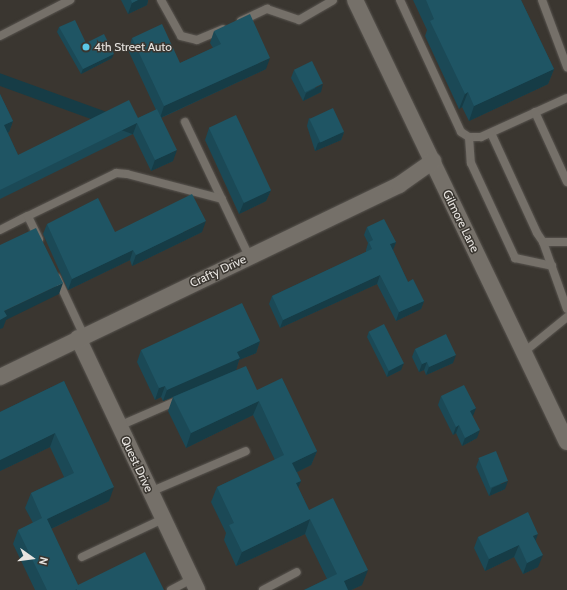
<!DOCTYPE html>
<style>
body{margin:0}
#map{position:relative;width:567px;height:590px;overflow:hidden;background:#3a3630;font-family:Cabin,sans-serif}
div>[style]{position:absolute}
.roads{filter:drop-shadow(0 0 1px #595550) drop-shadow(0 0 1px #595550)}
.service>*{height:8px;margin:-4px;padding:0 4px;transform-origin:4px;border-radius:4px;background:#757069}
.minor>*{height:16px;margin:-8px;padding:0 8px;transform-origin:8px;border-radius:8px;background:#757069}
.wall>*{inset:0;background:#1b4956}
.shaded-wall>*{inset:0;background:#163c46;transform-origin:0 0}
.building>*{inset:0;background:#1f5564;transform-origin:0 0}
.dots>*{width:11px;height:11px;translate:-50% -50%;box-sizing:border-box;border:2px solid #3a3630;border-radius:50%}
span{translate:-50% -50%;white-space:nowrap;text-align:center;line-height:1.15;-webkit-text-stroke:3px #3a3630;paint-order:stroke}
.poi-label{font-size:12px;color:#e8e5e1}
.left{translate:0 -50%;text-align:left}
.street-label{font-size:12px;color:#e8e5e1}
.north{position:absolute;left:12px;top:538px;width:40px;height:40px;-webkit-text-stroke:3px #3a3630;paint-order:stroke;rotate:104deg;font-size:11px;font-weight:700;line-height:16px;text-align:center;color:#e8e5e1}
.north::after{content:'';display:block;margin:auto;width:14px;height:18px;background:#e8e5e1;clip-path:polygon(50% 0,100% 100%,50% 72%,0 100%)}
</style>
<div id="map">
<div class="roads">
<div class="service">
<i style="left:161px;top:0;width:41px;rotate:60.9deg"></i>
<i style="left:181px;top:36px;width:16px;rotate:14deg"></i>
<i style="left:197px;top:40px;width:28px;rotate:-23deg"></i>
<i style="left:400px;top:0;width:145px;rotate:65.2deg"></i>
<i style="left:461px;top:132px;width:9px;rotate:32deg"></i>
<i style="left:469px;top:137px;width:12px"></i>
<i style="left:481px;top:137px;width:94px;rotate:-24.4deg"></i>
<i style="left:542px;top:0;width:72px;rotate:69.5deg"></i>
<i style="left:241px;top:21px;width:29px;rotate:-25deg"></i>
<i style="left:267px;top:9px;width:34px;rotate:19deg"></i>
<i style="left:299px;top:20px;width:39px;rotate:-30deg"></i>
<i style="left:0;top:36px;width:79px;rotate:-27.2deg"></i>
<i style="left:535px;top:112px;width:77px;rotate:65.4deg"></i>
<i style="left:185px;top:122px;width:148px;rotate:64.5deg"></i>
<i style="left:491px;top:133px;width:110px;rotate:65.3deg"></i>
<i style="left:537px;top:233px;width:11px;rotate:56deg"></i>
<i style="left:543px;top:242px;width:24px"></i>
<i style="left:469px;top:137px;width:26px;rotate:86deg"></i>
<i style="left:471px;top:163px;width:105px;rotate:65.1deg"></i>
<i style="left:515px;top:258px;width:38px;rotate:12deg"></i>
<i style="left:0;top:230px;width:31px;rotate:-27deg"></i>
<i style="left:39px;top:239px;width:25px;rotate:-116deg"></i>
<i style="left:28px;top:216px;width:98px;rotate:-26deg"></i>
<i style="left:116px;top:173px;width:11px;rotate:5deg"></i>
<i style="left:127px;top:174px;width:98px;rotate:14.7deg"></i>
<i style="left:543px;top:242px;width:71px;rotate:70.3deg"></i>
<i style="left:57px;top:278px;width:64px;rotate:65deg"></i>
<i style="left:524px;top:352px;width:55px;rotate:-39.1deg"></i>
<i style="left:119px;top:426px;width:68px;rotate:-23.5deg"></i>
<i style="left:150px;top:492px;width:104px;rotate:-23.1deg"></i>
<i style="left:82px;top:557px;width:89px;rotate:-25.1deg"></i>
<i style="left:171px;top:590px;width:24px;rotate:-28deg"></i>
<i style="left:263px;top:590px;width:38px;rotate:-28deg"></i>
</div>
<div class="minor">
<i style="left:355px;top:0;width:490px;rotate:64.4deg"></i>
<i style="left:78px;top:338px;width:279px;rotate:64.7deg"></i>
<i style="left:0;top:377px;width:443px;rotate:-25.7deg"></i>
<i style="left:399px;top:185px;width:42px;rotate:-35.2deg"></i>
</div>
</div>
<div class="wall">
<i style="clip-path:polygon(121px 0,148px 0,147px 5px,128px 14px)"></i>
<i style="clip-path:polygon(413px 0,521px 0,554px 69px,548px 84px,469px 121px,462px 107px,459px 109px,425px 36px,427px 30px)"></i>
<i style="clip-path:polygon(59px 27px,86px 43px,112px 58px,81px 74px,57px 32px)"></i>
<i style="clip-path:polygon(214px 31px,266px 69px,161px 118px,173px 161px,151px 171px,133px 134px,0 199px,0 94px,13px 121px,9px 132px,8px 133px,18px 155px,138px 118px,156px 110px,128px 50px,132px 38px,180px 63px,213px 48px,210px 43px)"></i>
<i style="clip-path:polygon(294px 70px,321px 92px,303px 101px,291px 78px)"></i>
<i style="clip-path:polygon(309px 118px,344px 132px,341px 140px,315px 151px,307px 126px)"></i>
<i style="clip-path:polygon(209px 128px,271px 190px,266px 201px,239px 214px,205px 140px)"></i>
<i style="clip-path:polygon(47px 224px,115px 232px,202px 232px,132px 266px,130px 260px,68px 290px,43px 234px)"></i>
<i style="clip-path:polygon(367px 227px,396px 242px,393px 250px,408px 282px,424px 301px,421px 309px,396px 321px,377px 284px,280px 328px,269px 304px,272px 296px,366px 252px,366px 250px,368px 243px,364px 235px)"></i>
<i style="clip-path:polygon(369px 331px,401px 370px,387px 377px,367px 337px)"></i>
<i style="clip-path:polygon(260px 341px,256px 353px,239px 360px,236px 370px,257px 390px,317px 451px,311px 465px,297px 472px,301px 481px,298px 487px,309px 510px,362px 585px,351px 590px,304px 590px,327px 579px,305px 534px,236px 566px,224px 540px,226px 533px,211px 502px,217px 487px,275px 460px,253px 415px,186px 448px,168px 411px,173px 397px,163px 401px,161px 397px,155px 400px,137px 362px,141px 350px)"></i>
<i style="clip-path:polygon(415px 349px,453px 363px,426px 375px,424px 370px,419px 372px,412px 357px)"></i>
<i style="clip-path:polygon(64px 381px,109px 501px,51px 529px,78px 585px,164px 590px,35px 590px,13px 544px,18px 530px,33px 523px,25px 508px,31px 493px,64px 477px,50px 447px,0 471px,0 412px)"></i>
<i style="clip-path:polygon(441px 396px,476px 408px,472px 416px,477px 438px,462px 446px,456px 433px,453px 435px,438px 405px)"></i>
<i style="clip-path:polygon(479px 459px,505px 489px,489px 496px,476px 467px)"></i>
<i style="clip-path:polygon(478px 537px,536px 540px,538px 567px,523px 574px,514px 557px,485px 571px,474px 548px)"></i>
</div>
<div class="shaded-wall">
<i style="clip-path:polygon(138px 0,148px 0,147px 5px,128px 14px,132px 3px)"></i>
<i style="clip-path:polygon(114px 54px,112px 58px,81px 74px,83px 69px)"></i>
<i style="clip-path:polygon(270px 58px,266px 69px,160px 118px,164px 106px)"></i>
<i style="clip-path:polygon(554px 69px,548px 84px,469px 121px,474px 106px)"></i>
<i style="clip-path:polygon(323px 84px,321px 92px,303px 101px,306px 93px)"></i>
<i style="clip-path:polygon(468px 92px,462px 107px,459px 109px,465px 94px)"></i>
<i style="clip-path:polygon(13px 121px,9px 132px,0 136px,4px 125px)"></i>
<i style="left:137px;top:123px;width:12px;height:153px;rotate:110deg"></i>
<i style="clip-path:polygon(344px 132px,341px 140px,315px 151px,318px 143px)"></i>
<i style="clip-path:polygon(177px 150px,173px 161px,151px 171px,155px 160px)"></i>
<i style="clip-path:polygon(271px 190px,266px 201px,239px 214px,244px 202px)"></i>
<i style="clip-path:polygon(206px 221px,202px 232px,132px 266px,136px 255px)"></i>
<i style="clip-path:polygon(396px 242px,393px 250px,387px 252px,390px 244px)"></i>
<i style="clip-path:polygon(133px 250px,130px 260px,68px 290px,72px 279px)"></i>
<i style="clip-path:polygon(380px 275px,377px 284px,280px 328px,283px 320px)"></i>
<i style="clip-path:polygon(63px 283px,59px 294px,6px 320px,3px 328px,0 329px,0 320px,4px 311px)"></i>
<i style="clip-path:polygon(424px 301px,421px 309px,396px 321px,399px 312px)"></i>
<i style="clip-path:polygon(260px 341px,256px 353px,239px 360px,236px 370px,163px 401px,167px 390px,237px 352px)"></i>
<i style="clip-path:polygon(456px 355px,453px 363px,426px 375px,429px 367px)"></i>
<i style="clip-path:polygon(427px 362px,424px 370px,419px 372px,422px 364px)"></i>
<i style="clip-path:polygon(404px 363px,401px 370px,387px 377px,389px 370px)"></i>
<i style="clip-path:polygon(165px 386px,161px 397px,155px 400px,159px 388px)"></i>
<i style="clip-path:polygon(259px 401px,253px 415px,186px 448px,191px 433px)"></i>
<i style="clip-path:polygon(476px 408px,473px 416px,467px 419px,470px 411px)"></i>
<i style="clip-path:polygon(459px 425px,456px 433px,453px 435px,456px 427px)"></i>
<i style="clip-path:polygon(480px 430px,477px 438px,462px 446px,465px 438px)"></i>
<i style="clip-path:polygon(55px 433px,50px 447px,0 471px,0 460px)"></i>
<i style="clip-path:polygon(317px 451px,311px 465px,287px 477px,292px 463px)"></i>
<i style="clip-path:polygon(301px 481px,295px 495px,296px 483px)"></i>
<i style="clip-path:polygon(508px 481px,505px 489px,489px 496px,492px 488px)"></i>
<i style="clip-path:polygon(114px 487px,109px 501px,42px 533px,47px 519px)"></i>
<i style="clip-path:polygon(310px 519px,305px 534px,236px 566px,242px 552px)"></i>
<i style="clip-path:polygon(538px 534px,534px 545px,533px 536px)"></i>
<i style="clip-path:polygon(519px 545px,514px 557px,485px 571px,489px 559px)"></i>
<i style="clip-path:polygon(543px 555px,538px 567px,523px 574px,527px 563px)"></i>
<i style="clip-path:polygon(368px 570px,362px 585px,351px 590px,341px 590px,344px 581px)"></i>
</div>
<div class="building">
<i style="clip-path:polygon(131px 0,138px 0,132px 3px)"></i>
<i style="clip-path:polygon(426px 0,521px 0,554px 69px,474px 106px,468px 92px,465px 94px,430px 21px,434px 19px)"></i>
<i style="clip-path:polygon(250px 14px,270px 58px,164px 106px,132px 38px,162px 24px,180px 63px,221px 44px,214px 31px)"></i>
<i style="clip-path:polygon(75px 20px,86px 43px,104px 34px,114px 54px,83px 69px,59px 27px)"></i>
<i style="left:312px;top:61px;width:25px;height:20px;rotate:64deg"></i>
<i style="clip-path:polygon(0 94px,13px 121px,4px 125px,18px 155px,129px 100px,138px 118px,157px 109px,177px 150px,155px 160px,137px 123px,0 190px)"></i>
<i style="left:333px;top:108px;width:26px;height:26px;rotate:65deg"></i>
<i style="left:236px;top:115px;width:83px;height:30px;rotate:65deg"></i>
<i style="clip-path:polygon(192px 194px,206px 221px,136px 255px,133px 250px,72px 279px,47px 224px,98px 198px,115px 232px)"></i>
<i style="clip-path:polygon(384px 219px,396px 242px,390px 244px,408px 282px,413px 279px,424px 301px,399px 312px,380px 275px,283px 320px,272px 296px,372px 249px,369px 242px,373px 240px,367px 227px)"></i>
<i style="clip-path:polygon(36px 228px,63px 283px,4px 311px,7px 316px,0 320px,0 245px)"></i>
<i style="clip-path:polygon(242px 303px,260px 341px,237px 352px,240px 358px,167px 390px,165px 386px,159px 388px,141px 350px)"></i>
<i style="left:384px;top:324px;width:44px;height:17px;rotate:63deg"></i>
<i style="clip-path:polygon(446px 334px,456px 355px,429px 367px,427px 362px,422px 364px,415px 349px)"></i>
<i style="clip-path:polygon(246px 366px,257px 390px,282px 378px,317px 451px,292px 463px,301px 481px,296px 483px,309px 510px,333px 498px,368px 570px,344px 581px,348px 590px,304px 590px,337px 574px,310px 519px,242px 552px,229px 525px,234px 523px,217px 487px,284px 455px,259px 401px,191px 433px,173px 397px)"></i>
<i style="clip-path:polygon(64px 381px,114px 487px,47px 519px,78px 585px,145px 552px,164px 590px,77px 590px,77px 589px,75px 590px,47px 590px,18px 530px,42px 518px,31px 493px,74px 473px,55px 433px,0 460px,0 412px)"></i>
<i style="clip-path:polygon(464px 385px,476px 408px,470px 411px,480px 430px,465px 438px,459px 425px,456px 427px,441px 396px)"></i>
<i style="left:496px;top:451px;width:32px;height:19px;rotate:68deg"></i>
<i style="clip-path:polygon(528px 512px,538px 534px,533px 536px,543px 555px,527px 563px,519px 545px,489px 559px,478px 537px)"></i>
</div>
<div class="dots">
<i style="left:86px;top:47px;background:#5bc8e6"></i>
</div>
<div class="poi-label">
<span class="left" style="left:94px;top:47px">4th Street Auto</span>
</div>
<div class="street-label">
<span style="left:461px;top:221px;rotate:64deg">Gilmore Lane</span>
<span style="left:218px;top:271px;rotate:-25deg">Crafty Drive</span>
<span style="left:137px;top:464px;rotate:65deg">Quest Drive</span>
</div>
<div class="north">N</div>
</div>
